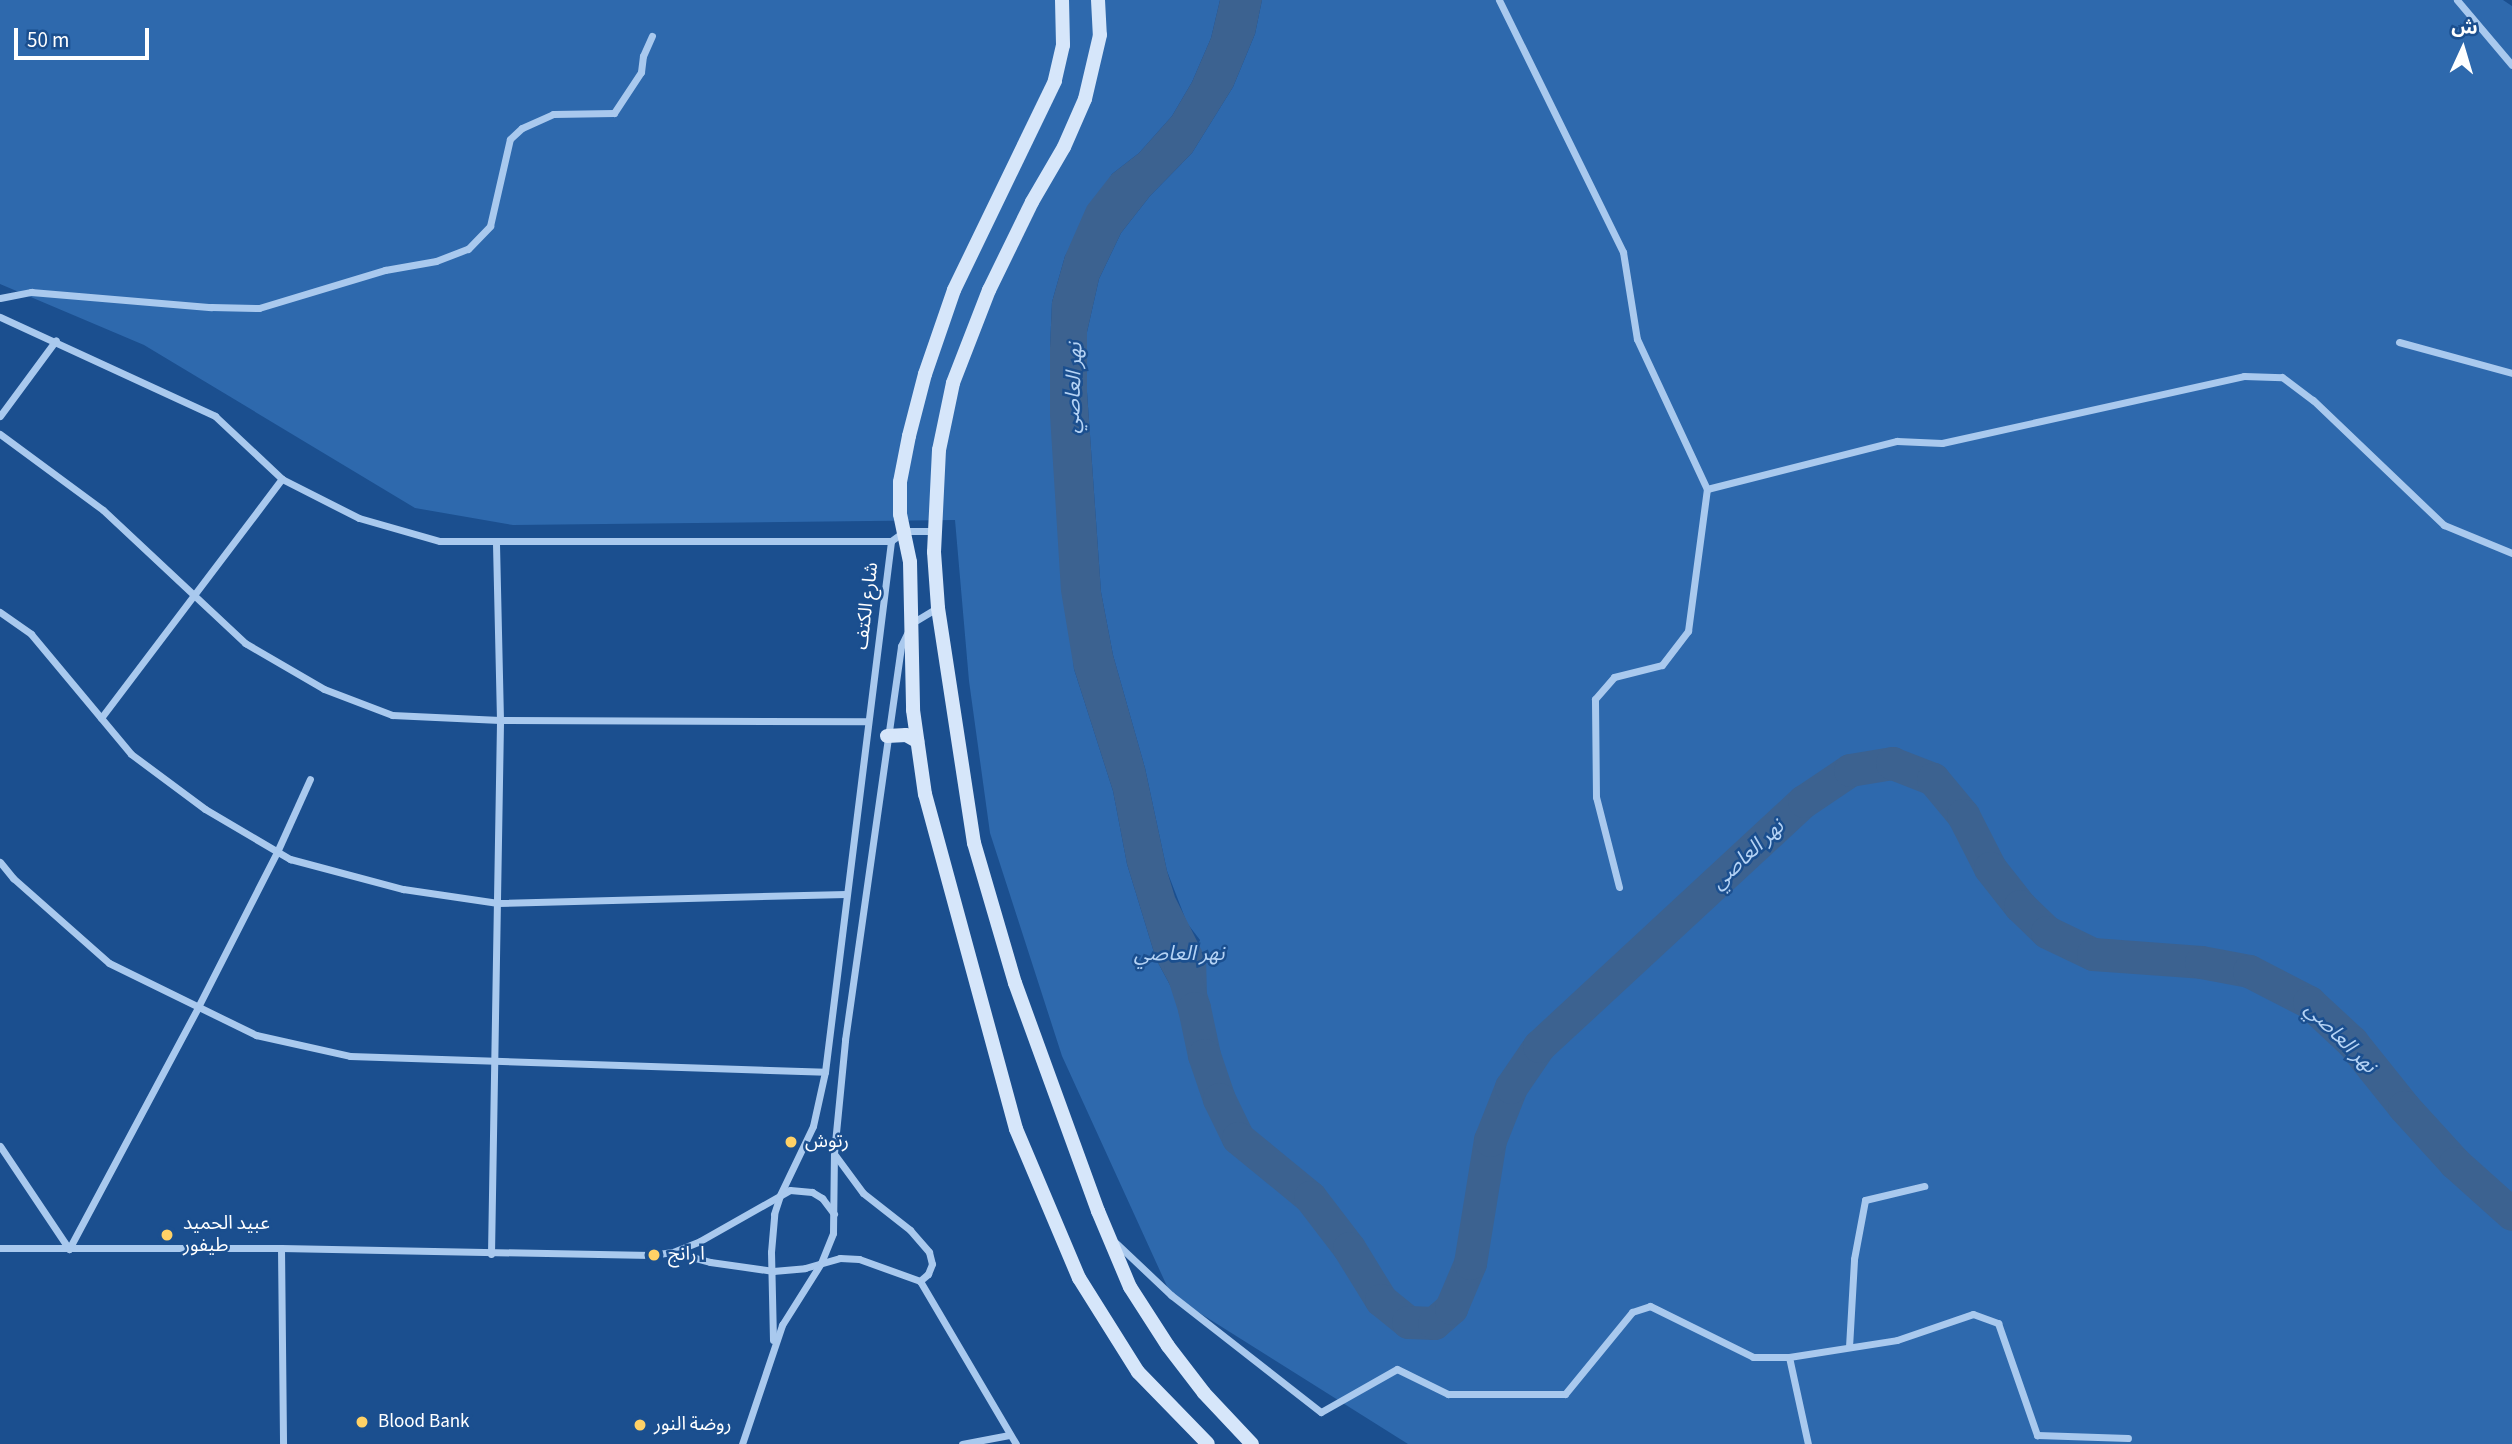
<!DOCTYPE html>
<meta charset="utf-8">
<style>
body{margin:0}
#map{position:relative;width:2512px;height:1444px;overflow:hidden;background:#1b4f8f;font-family:"Source Sans 3","Noto Sans Arabic",sans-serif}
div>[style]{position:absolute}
.green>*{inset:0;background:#2e69ad}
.water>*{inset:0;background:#3c6290}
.river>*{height:33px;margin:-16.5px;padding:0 16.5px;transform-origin:16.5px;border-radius:16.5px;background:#3c6290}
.street>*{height:7px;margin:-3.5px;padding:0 3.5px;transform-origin:3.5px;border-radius:3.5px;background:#a9c9ee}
.secondary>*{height:14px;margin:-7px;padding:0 7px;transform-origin:7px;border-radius:7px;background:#d6e6fa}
.dots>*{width:19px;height:19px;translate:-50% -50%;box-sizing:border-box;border:4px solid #1b4f8f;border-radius:50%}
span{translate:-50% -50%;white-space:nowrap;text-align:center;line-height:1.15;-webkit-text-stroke:5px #1b4f8f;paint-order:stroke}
.street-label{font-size:19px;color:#fff}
.poi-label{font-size:19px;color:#fff}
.left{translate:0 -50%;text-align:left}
.water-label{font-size:21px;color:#b5d3f5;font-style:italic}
.north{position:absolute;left:2428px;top:14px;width:70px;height:70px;-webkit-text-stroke:5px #1b4f8f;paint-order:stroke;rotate:4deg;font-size:19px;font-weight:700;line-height:28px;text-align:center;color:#fff}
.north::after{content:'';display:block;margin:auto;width:24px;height:32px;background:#fff;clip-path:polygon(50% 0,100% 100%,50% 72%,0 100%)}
.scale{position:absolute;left:14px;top:28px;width:135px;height:32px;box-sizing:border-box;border:4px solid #fff;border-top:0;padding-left:9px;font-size:21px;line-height:24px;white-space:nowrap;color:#fff;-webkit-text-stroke:5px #1b4f8f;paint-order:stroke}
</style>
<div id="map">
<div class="green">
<i style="clip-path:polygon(0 0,1220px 0,1211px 38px,1192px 82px,1172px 116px,1139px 153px,1112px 174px,1065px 256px,1052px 302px,1050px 348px,1074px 669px,1113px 791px,1127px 864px,1156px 959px,1177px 998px,1200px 940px,1187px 923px,1167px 871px,1145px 768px,1113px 655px,1101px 592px,1087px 392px,1087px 332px,1099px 279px,1121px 233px,1150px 196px,1192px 153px,1233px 87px,1255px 34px,1262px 0,2503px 0,2512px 6px,2512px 1444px,1408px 1444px,1171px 1295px,1062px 1056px,990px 833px,969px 681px,955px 520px,513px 525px,415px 508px,144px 345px,0 284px)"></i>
</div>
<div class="water">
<i style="clip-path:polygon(1220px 0,1262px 0,1255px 34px,1233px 87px,1192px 153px,1150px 196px,1121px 233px,1099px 279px,1087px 332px,1087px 392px,1101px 592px,1113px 655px,1145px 768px,1167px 871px,1175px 897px,1206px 959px,1207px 995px,1194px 1008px,1177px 998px,1156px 959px,1127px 864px,1113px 791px,1074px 669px,1061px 591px,1050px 415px,1050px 348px,1052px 302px,1065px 256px,1087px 206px,1112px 174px,1139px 153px,1172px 116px,1192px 82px,1211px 38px)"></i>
</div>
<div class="river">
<i style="left:1180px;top:964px;width:46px;rotate:72.3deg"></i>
<i style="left:1194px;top:1008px;width:48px;rotate:78deg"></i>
<i style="left:1204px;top:1055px;width:46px;rotate:71.2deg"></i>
<i style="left:1219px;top:1099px;width:43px;rotate:64deg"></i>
<i style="left:1238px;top:1138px;width:93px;rotate:39.3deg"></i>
<i style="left:1310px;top:1197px;width:64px;rotate:52.6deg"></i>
<i style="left:1349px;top:1248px;width:61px;rotate:58.4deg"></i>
<i style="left:1381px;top:1300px;width:35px;rotate:39deg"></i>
<i style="left:1408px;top:1322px;width:26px;rotate:2deg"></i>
<i style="left:1434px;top:1323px;width:23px;rotate:-41deg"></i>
<i style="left:1451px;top:1308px;width:49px;rotate:-67.1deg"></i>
<i style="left:1470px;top:1263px;width:125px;rotate:-80.8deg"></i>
<i style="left:1490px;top:1140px;width:57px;rotate:-68.4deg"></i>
<i style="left:1511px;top:1087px;width:50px;rotate:-55.7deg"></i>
<i style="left:1539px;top:1046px;width:361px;rotate:-42.8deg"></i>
<i style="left:1804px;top:801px;width:55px;rotate:-34deg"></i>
<i style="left:1850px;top:770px;width:43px;rotate:-9.5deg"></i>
<i style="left:1892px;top:763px;width:44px;rotate:21.3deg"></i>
<i style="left:1933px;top:779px;width:47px;rotate:50.2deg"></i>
<i style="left:1963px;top:815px;width:59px;rotate:63deg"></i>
<i style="left:1990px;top:868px;width:48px;rotate:51.7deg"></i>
<i style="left:2020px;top:906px;width:37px;rotate:44deg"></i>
<i style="left:2047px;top:932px;width:51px;rotate:25.6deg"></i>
<i style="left:2093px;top:954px;width:108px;rotate:4.2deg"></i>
<i style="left:2201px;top:962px;width:49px;rotate:10.6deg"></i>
<i style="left:2249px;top:971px;width:68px;rotate:27.3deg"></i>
<i style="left:2309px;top:1002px;width:59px;rotate:42.9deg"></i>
<i style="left:2352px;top:1042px;width:83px;rotate:51.3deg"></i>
<i style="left:2404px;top:1107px;width:76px;rotate:47.7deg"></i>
<i style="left:2455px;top:1163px;width:76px;rotate:41.8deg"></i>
</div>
<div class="street">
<i style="left:1499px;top:0;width:281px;rotate:63.8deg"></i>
<i style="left:1623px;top:252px;width:88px;rotate:80.9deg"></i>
<i style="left:1637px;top:339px;width:166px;rotate:65deg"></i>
<i style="left:2457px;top:0;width:85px;rotate:49.8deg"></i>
<i style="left:0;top:298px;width:32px;rotate:-11deg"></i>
<i style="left:31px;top:292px;width:181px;rotate:4.8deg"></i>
<i style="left:211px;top:307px;width:48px;rotate:1.2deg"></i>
<i style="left:259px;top:308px;width:132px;rotate:-16.8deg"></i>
<i style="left:385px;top:270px;width:52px;rotate:-10deg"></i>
<i style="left:436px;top:261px;width:34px;rotate:-21deg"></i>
<i style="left:468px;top:249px;width:32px;rotate:-46deg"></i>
<i style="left:490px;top:226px;width:89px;rotate:-77.1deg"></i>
<i style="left:510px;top:139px;width:16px;rotate:-43deg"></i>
<i style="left:522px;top:128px;width:34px;rotate:-24deg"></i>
<i style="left:553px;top:114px;width:61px;rotate:-0.9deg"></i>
<i style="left:614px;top:113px;width:49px;rotate:-56.6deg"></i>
<i style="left:641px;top:72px;width:16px;rotate:-83deg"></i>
<i style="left:643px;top:56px;width:22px;rotate:-66deg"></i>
<i style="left:0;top:317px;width:237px;rotate:24.7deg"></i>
<i style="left:215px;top:416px;width:92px;rotate:43.2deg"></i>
<i style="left:282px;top:479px;width:86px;rotate:26.9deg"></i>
<i style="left:359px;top:518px;width:84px;rotate:15.9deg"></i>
<i style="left:440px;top:541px;width:451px"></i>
<i style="left:2399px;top:342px;width:117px;rotate:15.3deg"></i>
<i style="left:0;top:416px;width:94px;rotate:-53.6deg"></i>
<i style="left:0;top:434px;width:128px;rotate:36.4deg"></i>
<i style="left:103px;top:510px;width:195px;rotate:43.1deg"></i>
<i style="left:245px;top:643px;width:91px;rotate:30.2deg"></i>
<i style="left:324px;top:689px;width:73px;rotate:20.9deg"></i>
<i style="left:392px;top:715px;width:108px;rotate:2.7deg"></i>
<i style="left:500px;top:720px;width:368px;rotate:0.2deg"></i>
<i style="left:0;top:612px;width:38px;rotate:35deg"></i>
<i style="left:31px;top:634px;width:156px;rotate:50.2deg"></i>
<i style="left:131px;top:754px;width:92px;rotate:36.6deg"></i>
<i style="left:205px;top:809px;width:99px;rotate:30.5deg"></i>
<i style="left:290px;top:859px;width:117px;rotate:14.9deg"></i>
<i style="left:403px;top:889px;width:96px;rotate:8.4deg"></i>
<i style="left:498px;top:903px;width:348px;rotate:-1.5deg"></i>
<i style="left:101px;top:718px;width:300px;rotate:-52.9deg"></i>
<i style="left:0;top:862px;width:21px;rotate:51deg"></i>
<i style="left:13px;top:878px;width:128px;rotate:41.5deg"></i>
<i style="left:109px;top:963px;width:164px;rotate:26.1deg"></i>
<i style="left:256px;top:1035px;width:96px;rotate:12.6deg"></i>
<i style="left:350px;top:1056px;width:475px;rotate:1.9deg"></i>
<i style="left:1619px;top:887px;width:93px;rotate:-104.3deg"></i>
<i style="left:1596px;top:797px;width:98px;rotate:-90.6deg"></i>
<i style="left:1595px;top:699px;width:29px;rotate:-49deg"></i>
<i style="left:1614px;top:677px;width:49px;rotate:-14deg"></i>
<i style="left:1662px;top:665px;width:43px;rotate:-52.6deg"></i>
<i style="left:1688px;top:631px;width:143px;rotate:-82.4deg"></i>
<i style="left:1707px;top:489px;width:196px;rotate:-14.2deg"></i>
<i style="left:1897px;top:441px;width:45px;rotate:2.5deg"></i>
<i style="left:1942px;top:443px;width:309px;rotate:-12.5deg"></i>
<i style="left:2244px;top:376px;width:38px;rotate:2deg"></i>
<i style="left:2282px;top:377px;width:39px;rotate:37deg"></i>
<i style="left:2313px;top:400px;width:181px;rotate:43.7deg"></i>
<i style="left:2444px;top:525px;width:74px;rotate:22.4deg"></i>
<i style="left:0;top:1146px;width:124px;rotate:56.2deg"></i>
<i style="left:69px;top:1249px;width:274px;rotate:-61.9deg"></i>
<i style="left:198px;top:1007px;width:174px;rotate:-63deg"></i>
<i style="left:277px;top:852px;width:80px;rotate:-65.7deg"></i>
<i style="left:835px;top:1155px;width:47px;rotate:53.6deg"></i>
<i style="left:863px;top:1193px;width:60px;rotate:38.2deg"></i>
<i style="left:910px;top:1230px;width:29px;rotate:49deg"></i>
<i style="left:929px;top:1252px;width:12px;rotate:76deg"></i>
<i style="left:932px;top:1264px;width:11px;rotate:112deg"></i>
<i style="left:928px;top:1274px;width:11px;rotate:139deg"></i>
<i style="left:1116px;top:1243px;width:76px;rotate:43.4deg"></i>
<i style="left:1171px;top:1295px;width:190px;rotate:38deg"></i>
<i style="left:1321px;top:1412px;width:87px;rotate:-29.5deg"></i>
<i style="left:1397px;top:1369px;width:57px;rotate:26.1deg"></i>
<i style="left:1448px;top:1394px;width:117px"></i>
<i style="left:1565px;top:1394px;width:106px;rotate:-50.7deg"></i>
<i style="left:1632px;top:1312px;width:19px;rotate:-18deg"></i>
<i style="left:1650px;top:1306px;width:115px;rotate:26.3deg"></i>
<i style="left:1753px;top:1357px;width:36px"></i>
<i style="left:1789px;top:1357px;width:89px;rotate:77.7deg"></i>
<i style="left:0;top:1248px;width:281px"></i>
<i style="left:281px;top:1248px;width:370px;rotate:1.1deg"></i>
<i style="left:651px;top:1255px;width:22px;rotate:-8deg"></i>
<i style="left:673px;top:1252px;width:29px;rotate:-22deg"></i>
<i style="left:700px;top:1241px;width:103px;rotate:-29.5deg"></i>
<i style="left:790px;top:1190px;width:22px;rotate:5deg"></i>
<i style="left:812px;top:1192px;width:12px;rotate:31deg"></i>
<i style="left:822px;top:1198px;width:20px;rotate:53deg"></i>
<i style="left:281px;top:1248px;width:196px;rotate:89.4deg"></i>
<i style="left:673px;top:1252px;width:38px;rotate:15deg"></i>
<i style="left:710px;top:1262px;width:64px;rotate:8.1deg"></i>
<i style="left:773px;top:1271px;width:32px;rotate:-5deg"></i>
<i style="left:805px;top:1268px;width:36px;rotate:-16deg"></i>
<i style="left:840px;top:1258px;width:19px;rotate:3deg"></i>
<i style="left:859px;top:1259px;width:65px;rotate:19.8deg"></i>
<i style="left:920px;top:1281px;width:189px;rotate:59.5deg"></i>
<i style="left:491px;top:1254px;width:534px;rotate:-89.03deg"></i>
<i style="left:500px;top:720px;width:177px;rotate:-91.3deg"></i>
<i style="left:773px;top:1340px;width:88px;rotate:-91.3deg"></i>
<i style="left:771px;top:1252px;width:38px;rotate:-85deg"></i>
<i style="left:774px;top:1214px;width:20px;rotate:-72deg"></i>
<i style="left:780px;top:1195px;width:76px;rotate:-64.4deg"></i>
<i style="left:813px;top:1126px;width:55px;rotate:-77.5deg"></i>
<i style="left:825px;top:1072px;width:535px;rotate:-82.91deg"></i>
<i style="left:891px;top:541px;width:17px;rotate:-36deg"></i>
<i style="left:905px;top:531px;width:29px"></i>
<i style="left:1849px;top:1347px;width:88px;rotate:-86.7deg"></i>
<i style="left:1854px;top:1259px;width:60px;rotate:-79.4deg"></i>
<i style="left:1865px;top:1200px;width:61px;rotate:-13.3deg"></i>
<i style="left:1789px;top:1357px;width:109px;rotate:-8.9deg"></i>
<i style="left:1897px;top:1340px;width:80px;rotate:-18.9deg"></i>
<i style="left:1973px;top:1314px;width:27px;rotate:20deg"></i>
<i style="left:1998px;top:1323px;width:119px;rotate:70.8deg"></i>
<i style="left:2037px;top:1435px;width:91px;rotate:1.9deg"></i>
<i style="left:742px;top:1444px;width:126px;rotate:-71.4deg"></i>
<i style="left:782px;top:1325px;width:73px;rotate:-57.8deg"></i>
<i style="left:821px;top:1263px;width:32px;rotate:-68deg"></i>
<i style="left:833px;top:1233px;width:80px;rotate:-89.3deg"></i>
<i style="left:834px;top:1153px;width:114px;rotate:-84.4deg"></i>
<i style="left:845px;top:1040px;width:398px;rotate:-81.9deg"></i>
<i style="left:901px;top:646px;width:25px;rotate:-64deg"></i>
<i style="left:912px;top:623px;width:29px;rotate:-31deg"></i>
<i style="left:962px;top:1444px;width:48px;rotate:-10.8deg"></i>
</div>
<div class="secondary">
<i style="left:1062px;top:0;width:45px;rotate:88.7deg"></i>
<i style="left:1063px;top:45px;width:37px;rotate:103deg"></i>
<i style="left:1055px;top:81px;width:232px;rotate:115.8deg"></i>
<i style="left:954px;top:290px;width:89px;rotate:109deg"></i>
<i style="left:925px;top:374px;width:64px;rotate:104.5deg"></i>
<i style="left:909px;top:436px;width:47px;rotate:101.1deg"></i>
<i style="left:900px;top:482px;width:32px;rotate:90deg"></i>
<i style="left:900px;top:514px;width:49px;rotate:78.2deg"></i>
<i style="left:910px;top:562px;width:148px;rotate:88.8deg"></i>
<i style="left:913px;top:710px;width:85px;rotate:81.9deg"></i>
<i style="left:925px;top:794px;width:347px;rotate:74.8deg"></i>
<i style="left:1016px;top:1129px;width:162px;rotate:67.1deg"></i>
<i style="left:1079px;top:1278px;width:111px;rotate:57.9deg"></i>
<i style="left:1138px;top:1372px;width:100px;rotate:45.8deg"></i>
<i style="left:1098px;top:0;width:35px;rotate:87deg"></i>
<i style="left:1100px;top:35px;width:66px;rotate:103.2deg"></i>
<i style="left:1085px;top:99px;width:52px;rotate:113.6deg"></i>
<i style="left:1064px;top:147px;width:64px;rotate:120.2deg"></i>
<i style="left:1032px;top:202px;width:98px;rotate:116deg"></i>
<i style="left:989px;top:290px;width:100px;rotate:111.2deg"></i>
<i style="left:953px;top:383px;width:68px;rotate:101.8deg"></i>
<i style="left:939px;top:450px;width:102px;rotate:92.8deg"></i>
<i style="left:934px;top:552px;width:56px;rotate:85.9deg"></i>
<i style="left:938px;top:608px;width:238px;rotate:81.3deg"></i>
<i style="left:974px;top:843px;width:146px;rotate:73.7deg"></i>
<i style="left:1015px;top:983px;width:243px;rotate:70deg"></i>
<i style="left:1098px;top:1211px;width:82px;rotate:67.2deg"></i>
<i style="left:1130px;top:1287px;width:70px;rotate:57.2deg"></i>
<i style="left:1168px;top:1346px;width:59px;rotate:52.5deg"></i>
<i style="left:1204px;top:1393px;width:70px;rotate:46.7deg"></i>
<i style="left:887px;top:736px;width:19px;rotate:-3deg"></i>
<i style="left:906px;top:735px;width:13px;rotate:29deg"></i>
</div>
<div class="dots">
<i style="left:791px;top:1142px;background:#ffd166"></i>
<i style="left:167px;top:1235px;background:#ffd166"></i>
<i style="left:654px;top:1255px;background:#ffd166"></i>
<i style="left:362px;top:1422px;background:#ffd166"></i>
<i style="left:640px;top:1425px;background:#ffd166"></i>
</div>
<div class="street-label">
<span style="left:867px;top:606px;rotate:-83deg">شارع الكتف</span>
</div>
<div class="poi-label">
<span class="left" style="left:805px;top:1142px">رتوش</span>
<span class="left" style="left:183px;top:1235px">عبيد الحميد<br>طيفور</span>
<span class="left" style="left:668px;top:1255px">ا رانج</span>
<span class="left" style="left:378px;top:1422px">Blood Bank</span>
<span class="left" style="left:654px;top:1425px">روضة النور</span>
</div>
<div class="water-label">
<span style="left:1073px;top:388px;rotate:-88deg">نهر العاصي</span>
<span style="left:1747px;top:854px;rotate:-43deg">نهر العاصي</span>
<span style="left:1179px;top:953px">نهر العاصي</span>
<span style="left:2341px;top:1037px;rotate:45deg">نهر العاصي</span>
</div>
<div class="north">ش</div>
<div class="scale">50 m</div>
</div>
